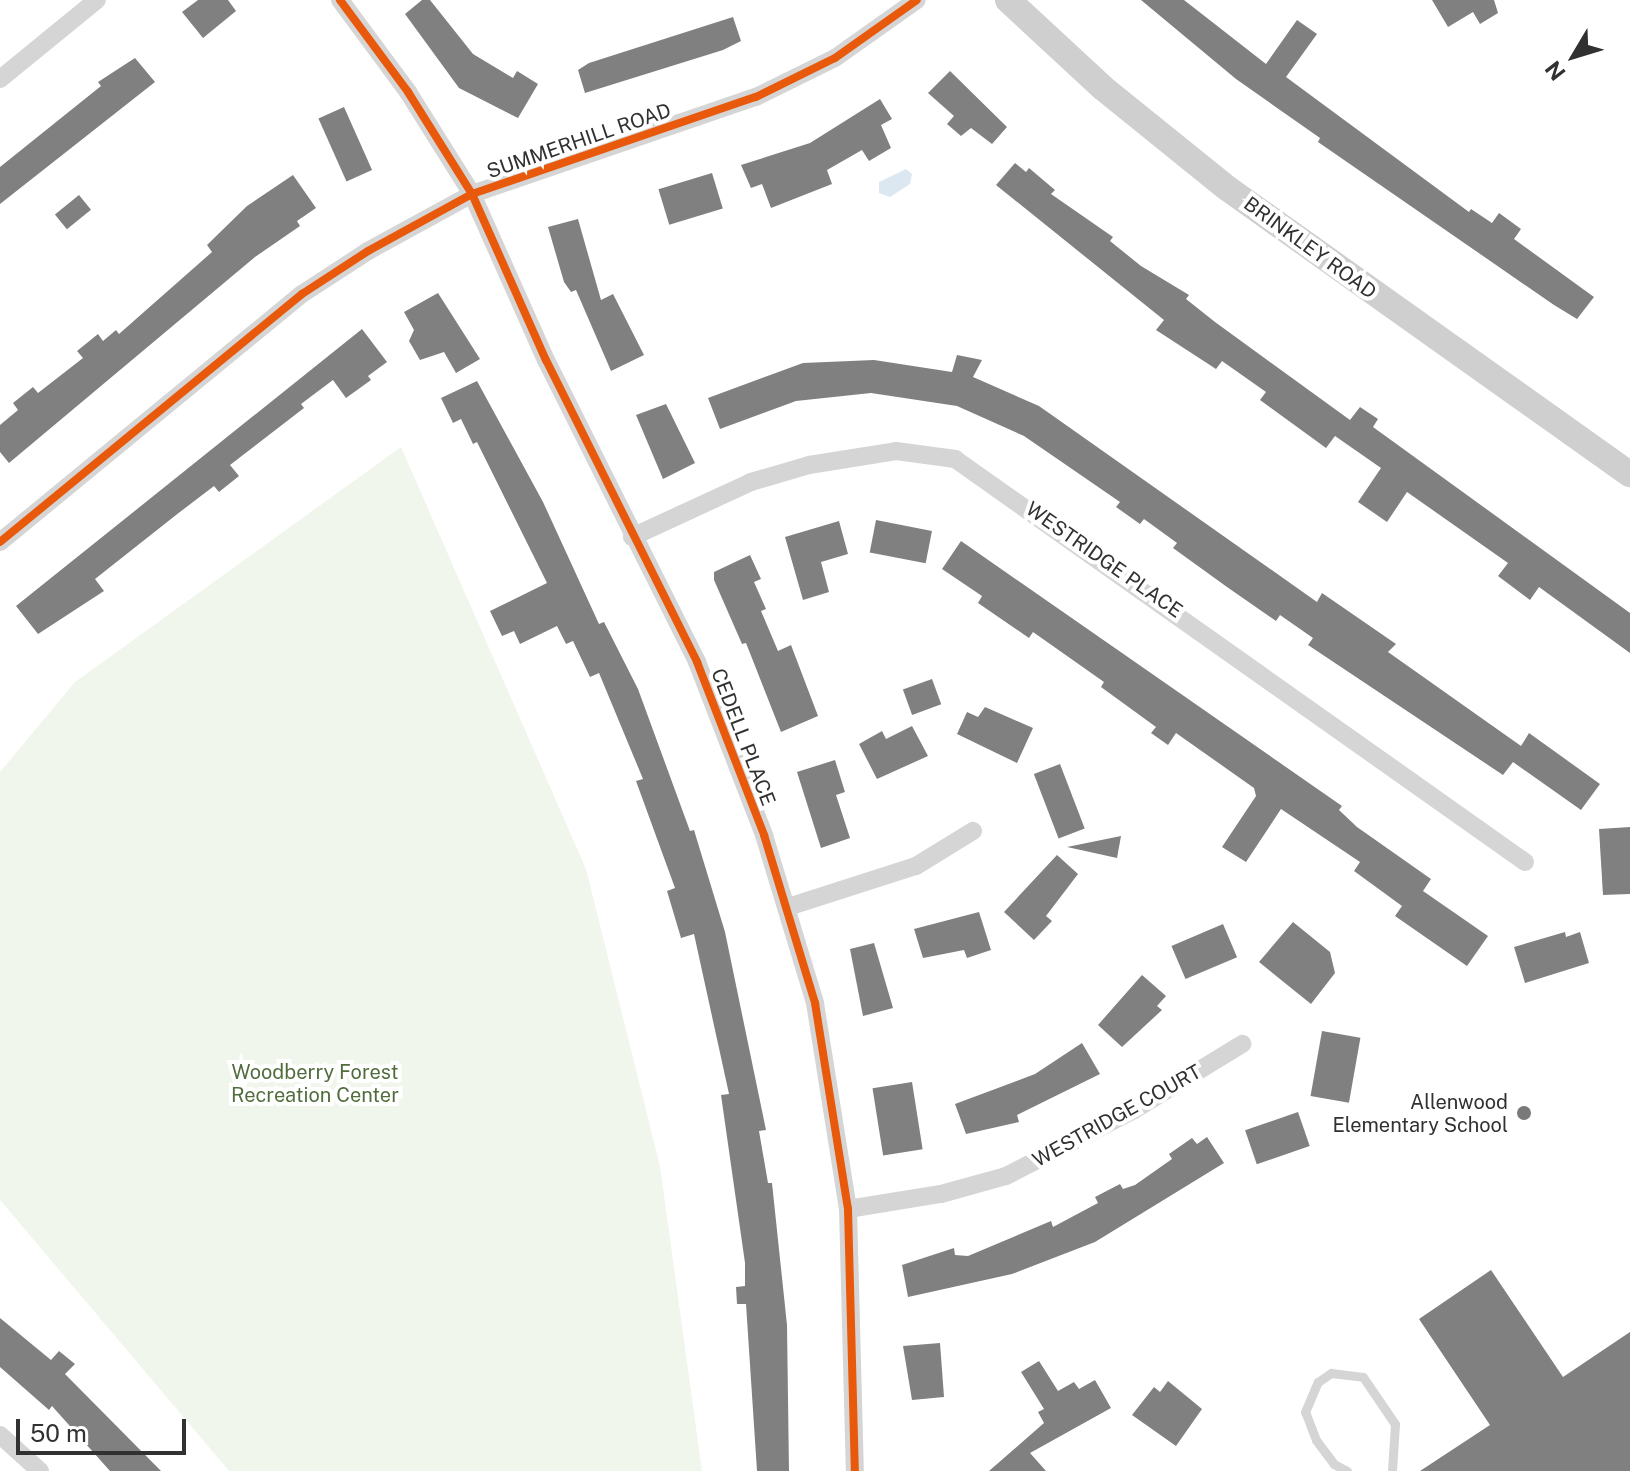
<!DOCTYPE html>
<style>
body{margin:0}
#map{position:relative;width:1630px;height:1471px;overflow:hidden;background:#fff;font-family:"Public Sans",sans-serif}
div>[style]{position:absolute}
.green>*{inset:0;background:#f1f6ed}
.water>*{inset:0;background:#dbe8f2}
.building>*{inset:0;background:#808080;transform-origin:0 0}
.service>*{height:9px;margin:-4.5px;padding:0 4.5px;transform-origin:4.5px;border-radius:4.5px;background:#d5d5d5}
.minor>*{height:18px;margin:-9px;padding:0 9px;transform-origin:9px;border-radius:9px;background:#d5d5d5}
.secondary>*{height:26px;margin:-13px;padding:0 13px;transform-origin:13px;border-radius:13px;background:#cfcfcf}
.cycleway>*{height:8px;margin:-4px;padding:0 4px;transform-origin:4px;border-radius:4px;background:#e8590c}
.dots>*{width:22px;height:22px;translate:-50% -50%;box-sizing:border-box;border:4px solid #fff;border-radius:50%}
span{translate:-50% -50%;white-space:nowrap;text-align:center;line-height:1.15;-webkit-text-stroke:8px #fff;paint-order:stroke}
.street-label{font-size:20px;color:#313131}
.park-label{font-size:20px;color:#516d3d}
.poi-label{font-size:20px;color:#313131}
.right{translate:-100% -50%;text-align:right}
.north{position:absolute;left:1534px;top:16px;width:80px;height:80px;-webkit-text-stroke:6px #fff;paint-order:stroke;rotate:232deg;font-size:22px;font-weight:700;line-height:32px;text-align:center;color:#313131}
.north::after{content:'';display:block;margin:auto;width:28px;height:36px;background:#313131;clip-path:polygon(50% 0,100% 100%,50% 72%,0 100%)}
.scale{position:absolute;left:16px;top:1419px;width:170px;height:36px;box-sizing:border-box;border:4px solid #313131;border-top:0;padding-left:10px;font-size:24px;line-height:28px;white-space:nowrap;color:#313131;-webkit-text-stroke:6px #fff;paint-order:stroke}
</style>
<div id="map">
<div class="green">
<i style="clip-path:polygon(401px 447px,586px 869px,660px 1166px,702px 1471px,229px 1471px,0 1200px,0 772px,75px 682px)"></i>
</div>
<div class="water">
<i style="clip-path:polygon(906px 169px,912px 174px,910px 184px,890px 197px,879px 193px,879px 182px)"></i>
</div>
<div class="building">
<i style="clip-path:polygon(198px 0,228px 0,236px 11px,203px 38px,182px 12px)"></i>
<i style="clip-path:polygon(422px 0,430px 0,473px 54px,513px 78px,517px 71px,538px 84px,518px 118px,459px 88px,405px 14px)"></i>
<i style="clip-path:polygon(1141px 0,1184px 0,1266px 64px,1297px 20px,1317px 34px,1286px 77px,1469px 212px,1471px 209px,1492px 223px,1499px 213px,1521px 229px,1514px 239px,1594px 297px,1577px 319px,1554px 305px,1318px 142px,1320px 138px,1236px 79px)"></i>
<i style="clip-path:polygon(1432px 0,1494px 0,1498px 13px,1480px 24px,1473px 12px,1448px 27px)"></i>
<i style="clip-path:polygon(733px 17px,741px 41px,723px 50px,585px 93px,578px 70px,589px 63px)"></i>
<i style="clip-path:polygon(135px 58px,155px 82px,0 204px,0 167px,101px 86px,98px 82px)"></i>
<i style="clip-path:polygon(950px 71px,1007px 127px,992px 144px,971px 128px,961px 136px,947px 124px,954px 116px,928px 93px)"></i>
<i style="clip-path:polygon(880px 99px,892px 119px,881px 125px,891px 148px,869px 161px,862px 150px,827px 170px,832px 184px,771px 208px,762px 184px,751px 188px,741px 165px,810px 143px)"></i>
<i style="left:344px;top:107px;width:69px;height:28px;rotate:66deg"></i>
<i style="clip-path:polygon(1015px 163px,1026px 172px,1029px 168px,1055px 190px,1051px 194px,1113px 237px,1110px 241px,1141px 266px,1189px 295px,1186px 299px,1215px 322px,1350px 420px,1360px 407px,1378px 419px,1373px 427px,1630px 613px,1630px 653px,1539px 587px,1530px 600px,1498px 576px,1508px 563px,1407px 492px,1387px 522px,1358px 502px,1381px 468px,1335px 436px,1326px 448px,1260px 400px,1266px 392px,1222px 361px,1216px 369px,1156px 330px,1164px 320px,996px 185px)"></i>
<i style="left:712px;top:173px;width:37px;height:56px;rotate:73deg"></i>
<i style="clip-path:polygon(293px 175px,316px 208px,297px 221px,300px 226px,255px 257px,9px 463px,0 452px,0 425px,18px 410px,13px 403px,33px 387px,38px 393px,83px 358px,77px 351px,98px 334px,103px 341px,116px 330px,119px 334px,212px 252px,207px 245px,247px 206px)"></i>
<i style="left:79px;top:195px;width:19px;height:31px;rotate:51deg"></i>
<i style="clip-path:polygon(578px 219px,601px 300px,613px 294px,644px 355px,611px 371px,576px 290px,571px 292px,564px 282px,548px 227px)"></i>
<i style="clip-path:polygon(438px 293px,480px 359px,456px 373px,444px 352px,420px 360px,409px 341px,414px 330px,404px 312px)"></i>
<i style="clip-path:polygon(362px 329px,387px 362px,368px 376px,371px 380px,346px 398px,333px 380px,301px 404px,304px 408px,230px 465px,239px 476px,219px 492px,214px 486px,176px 515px,95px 579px,104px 591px,38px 634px,16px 606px)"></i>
<i style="clip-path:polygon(957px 355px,982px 360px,973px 377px,1039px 406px,1317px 602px,1322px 593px,1396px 644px,1388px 652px,1521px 746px,1529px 733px,1600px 784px,1581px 810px,1513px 762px,1503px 775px,1308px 645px,1313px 638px,1280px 615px,1276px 621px,1227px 587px,1173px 548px,1177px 543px,1144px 519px,1140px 524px,1116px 507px,1120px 502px,1024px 436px,957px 406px,871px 393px,796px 401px,720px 429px,708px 398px,803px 363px,874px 360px,952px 372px)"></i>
<i style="clip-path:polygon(477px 381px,543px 502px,599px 624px,604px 622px,638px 689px,690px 831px,694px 830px,725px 932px,766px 1130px,759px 1131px,768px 1183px,772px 1183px,787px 1325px,789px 1471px,757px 1471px,746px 1304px,737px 1304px,736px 1287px,745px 1286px,745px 1263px,721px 1095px,729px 1094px,694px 934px,681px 938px,667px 891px,675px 888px,636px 781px,643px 779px,599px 673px,590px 677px,573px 641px,566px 644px,557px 626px,520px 644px,514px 631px,502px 636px,490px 611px,547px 583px,477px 442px,473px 444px,461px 419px,453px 423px,441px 398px)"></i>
<i style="clip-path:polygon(666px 404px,695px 463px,663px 479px,636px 415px)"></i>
<i style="left:876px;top:520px;width:57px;height:33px;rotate:11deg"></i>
<i style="clip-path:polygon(839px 521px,848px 554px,821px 562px,829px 592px,803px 600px,785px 537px)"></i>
<i style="clip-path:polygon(961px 541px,1342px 806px,1339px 810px,1357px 827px,1431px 879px,1423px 891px,1488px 936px,1467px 966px,1395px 916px,1402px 906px,1354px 871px,1360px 862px,1281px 809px,1246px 862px,1222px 847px,1256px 796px,1254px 788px,1176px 733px,1168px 745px,1151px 733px,1156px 727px,1101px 687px,1104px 682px,1033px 632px,1029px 638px,978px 603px,982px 596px,942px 569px)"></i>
<i style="clip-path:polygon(750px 555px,761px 579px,754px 582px,766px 609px,761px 611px,778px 651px,791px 645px,818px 716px,781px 732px,746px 643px,742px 644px,714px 580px,714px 572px)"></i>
<i style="left:932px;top:679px;width:27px;height:31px;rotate:70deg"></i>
<i style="clip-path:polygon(985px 707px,1033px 728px,1017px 763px,957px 734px,967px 712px,978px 717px)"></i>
<i style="clip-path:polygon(912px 726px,928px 756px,877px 779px,859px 744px,882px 731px,886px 739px)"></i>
<i style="clip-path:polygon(835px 760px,845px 792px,836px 795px,850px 838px,821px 848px,797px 772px)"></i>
<i style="left:1060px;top:764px;width:69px;height:28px;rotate:69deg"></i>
<i style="clip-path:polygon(1630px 827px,1630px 894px,1603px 895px,1599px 829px)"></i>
<i style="clip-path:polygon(1121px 836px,1117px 858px,1067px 847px)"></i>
<i style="clip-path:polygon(1057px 855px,1078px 874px,1046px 916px,1052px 921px,1034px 940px,1004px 912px)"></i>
<i style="clip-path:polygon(979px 912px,991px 950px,967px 958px,964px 950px,923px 958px,914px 929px)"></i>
<i style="clip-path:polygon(1293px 922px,1330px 952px,1335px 973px,1311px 1004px,1259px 962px)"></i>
<i style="left:1223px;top:924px;width:36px;height:56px;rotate:67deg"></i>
<i style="clip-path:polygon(1565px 932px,1566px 937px,1580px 932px,1589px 963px,1525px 983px,1514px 947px)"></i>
<i style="clip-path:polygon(874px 943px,893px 1008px,863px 1016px,850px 949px)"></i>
<i style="clip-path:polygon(1142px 975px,1166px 996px,1157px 1006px,1162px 1010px,1122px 1047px,1098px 1025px)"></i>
<i style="left:1322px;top:1031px;width:39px;height:66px;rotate:10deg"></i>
<i style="clip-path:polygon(1082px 1043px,1100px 1074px,1017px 1115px,1019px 1122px,966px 1134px,955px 1104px,1035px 1074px)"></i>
<i style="left:912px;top:1082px;width:68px;height:40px;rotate:81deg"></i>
<i style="left:1298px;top:1112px;width:36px;height:56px;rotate:71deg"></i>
<i style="clip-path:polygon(1207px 1137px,1224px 1163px,1095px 1242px,1012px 1274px,908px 1297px,902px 1265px,954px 1248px,955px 1255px,968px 1256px,1051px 1221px,1053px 1227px,1098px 1203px,1095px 1197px,1120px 1184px,1123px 1189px,1135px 1185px,1172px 1159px,1169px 1154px,1192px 1138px,1197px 1144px)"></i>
<i style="clip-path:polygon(1491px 1270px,1563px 1377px,1630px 1332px,1630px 1471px,1420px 1471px,1490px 1425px,1419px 1319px)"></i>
<i style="clip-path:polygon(0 1318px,51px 1360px,59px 1351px,75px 1364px,65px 1374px,161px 1471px,110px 1471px,52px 1406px,49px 1410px,0 1367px)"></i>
<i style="clip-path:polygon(940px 1343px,944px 1397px,912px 1400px,903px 1346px)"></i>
<i style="clip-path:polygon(1039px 1361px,1058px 1391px,1074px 1382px,1079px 1389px,1095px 1380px,1111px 1408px,1030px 1453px,1046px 1471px,989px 1471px,1044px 1423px,1038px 1412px,1044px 1409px,1021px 1372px)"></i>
<i style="clip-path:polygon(1168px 1381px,1202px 1409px,1176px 1446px,1132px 1415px,1154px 1387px,1160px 1392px)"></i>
</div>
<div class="service">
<i style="left:1347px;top:1471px;width:15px;rotate:-152deg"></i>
<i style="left:1334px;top:1464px;width:30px;rotate:-127deg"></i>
<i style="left:1316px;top:1440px;width:30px;rotate:-111deg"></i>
<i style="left:1305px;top:1412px;width:33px;rotate:-67deg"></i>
<i style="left:1318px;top:1382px;width:16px;rotate:-35deg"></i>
<i style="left:1331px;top:1373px;width:32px;rotate:7deg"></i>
<i style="left:1363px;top:1377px;width:57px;rotate:55.8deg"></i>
<i style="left:1395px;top:1424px;width:47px;rotate:93.7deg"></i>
</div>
<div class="minor">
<i style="left:340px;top:0;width:114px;rotate:53.5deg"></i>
<i style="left:408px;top:92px;width:120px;rotate:57.9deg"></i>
<i style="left:472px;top:194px;width:182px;rotate:66deg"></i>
<i style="left:546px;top:360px;width:338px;rotate:63.4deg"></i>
<i style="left:697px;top:662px;width:186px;rotate:68.8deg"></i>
<i style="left:764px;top:835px;width:176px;rotate:73.1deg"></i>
<i style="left:815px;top:1003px;width:209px;rotate:80.9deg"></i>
<i style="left:848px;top:1209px;width:262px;rotate:88.5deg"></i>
<i style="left:0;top:79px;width:125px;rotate:-39.2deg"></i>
<i style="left:632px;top:537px;width:131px;rotate:-24.8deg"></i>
<i style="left:751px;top:482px;width:60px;rotate:-16.3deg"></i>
<i style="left:809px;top:465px;width:88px;rotate:-9.1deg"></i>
<i style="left:896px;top:451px;width:60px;rotate:7.7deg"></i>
<i style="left:955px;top:459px;width:698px;rotate:35.26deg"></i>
<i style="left:0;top:542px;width:391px;rotate:-39.4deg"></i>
<i style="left:302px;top:294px;width:79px;rotate:-33.1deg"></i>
<i style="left:368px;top:251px;width:119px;rotate:-28.7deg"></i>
<i style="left:472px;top:194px;width:300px;rotate:-18.9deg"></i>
<i style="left:756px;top:97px;width:88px;rotate:-26.3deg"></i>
<i style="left:835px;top:58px;width:100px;rotate:-35.3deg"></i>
<i style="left:788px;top:907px;width:134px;rotate:-17.8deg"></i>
<i style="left:916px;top:866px;width:67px;rotate:-31.6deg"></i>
<i style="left:848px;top:1209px;width:94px;rotate:-9.2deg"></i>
<i style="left:941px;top:1194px;width:67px;rotate:-15.5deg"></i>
<i style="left:1006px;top:1176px;width:144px;rotate:-27.3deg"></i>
<i style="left:1134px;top:1110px;width:127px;rotate:-31.4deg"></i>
<i style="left:0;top:1435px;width:54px;rotate:42deg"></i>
</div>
<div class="secondary">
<i style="left:1008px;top:0;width:129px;rotate:42.8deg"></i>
<i style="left:1103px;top:88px;width:159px;rotate:38.9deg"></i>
<i style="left:1227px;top:188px;width:494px;rotate:35.4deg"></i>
</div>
<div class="cycleway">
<i style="left:340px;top:0;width:114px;rotate:53.5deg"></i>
<i style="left:408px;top:92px;width:120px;rotate:57.9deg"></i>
<i style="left:472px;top:194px;width:182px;rotate:66deg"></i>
<i style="left:546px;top:360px;width:338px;rotate:63.4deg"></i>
<i style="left:697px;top:662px;width:186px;rotate:68.8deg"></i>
<i style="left:764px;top:835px;width:176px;rotate:73.1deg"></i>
<i style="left:815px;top:1003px;width:209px;rotate:80.9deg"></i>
<i style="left:848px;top:1209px;width:262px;rotate:88.5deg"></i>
<i style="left:0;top:542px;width:391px;rotate:-39.4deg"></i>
<i style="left:302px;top:294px;width:79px;rotate:-33.1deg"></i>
<i style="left:368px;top:251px;width:119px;rotate:-28.7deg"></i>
<i style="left:472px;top:194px;width:300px;rotate:-18.9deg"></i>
<i style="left:756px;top:97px;width:88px;rotate:-26.3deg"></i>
<i style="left:835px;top:58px;width:100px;rotate:-35.3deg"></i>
</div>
<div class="dots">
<i style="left:1524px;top:1113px;background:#797979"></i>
</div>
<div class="street-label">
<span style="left:579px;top:141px;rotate:-19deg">SUMMERHILL ROAD</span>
<span style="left:1310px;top:248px;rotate:36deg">BRINKLEY ROAD</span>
<span style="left:1104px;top:560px;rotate:35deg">WESTRIDGE PLACE</span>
<span style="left:743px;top:737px;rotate:69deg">CEDELL PLACE</span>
<span style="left:1117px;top:1116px;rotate:-29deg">WESTRIDGE COURT</span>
</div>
<div class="park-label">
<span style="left:315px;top:1084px">Woodberry Forest<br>Recreation Center</span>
</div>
<div class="poi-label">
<span class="right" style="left:1508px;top:1114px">Allenwood<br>Elementary School</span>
</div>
<div class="north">N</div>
<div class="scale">50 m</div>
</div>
